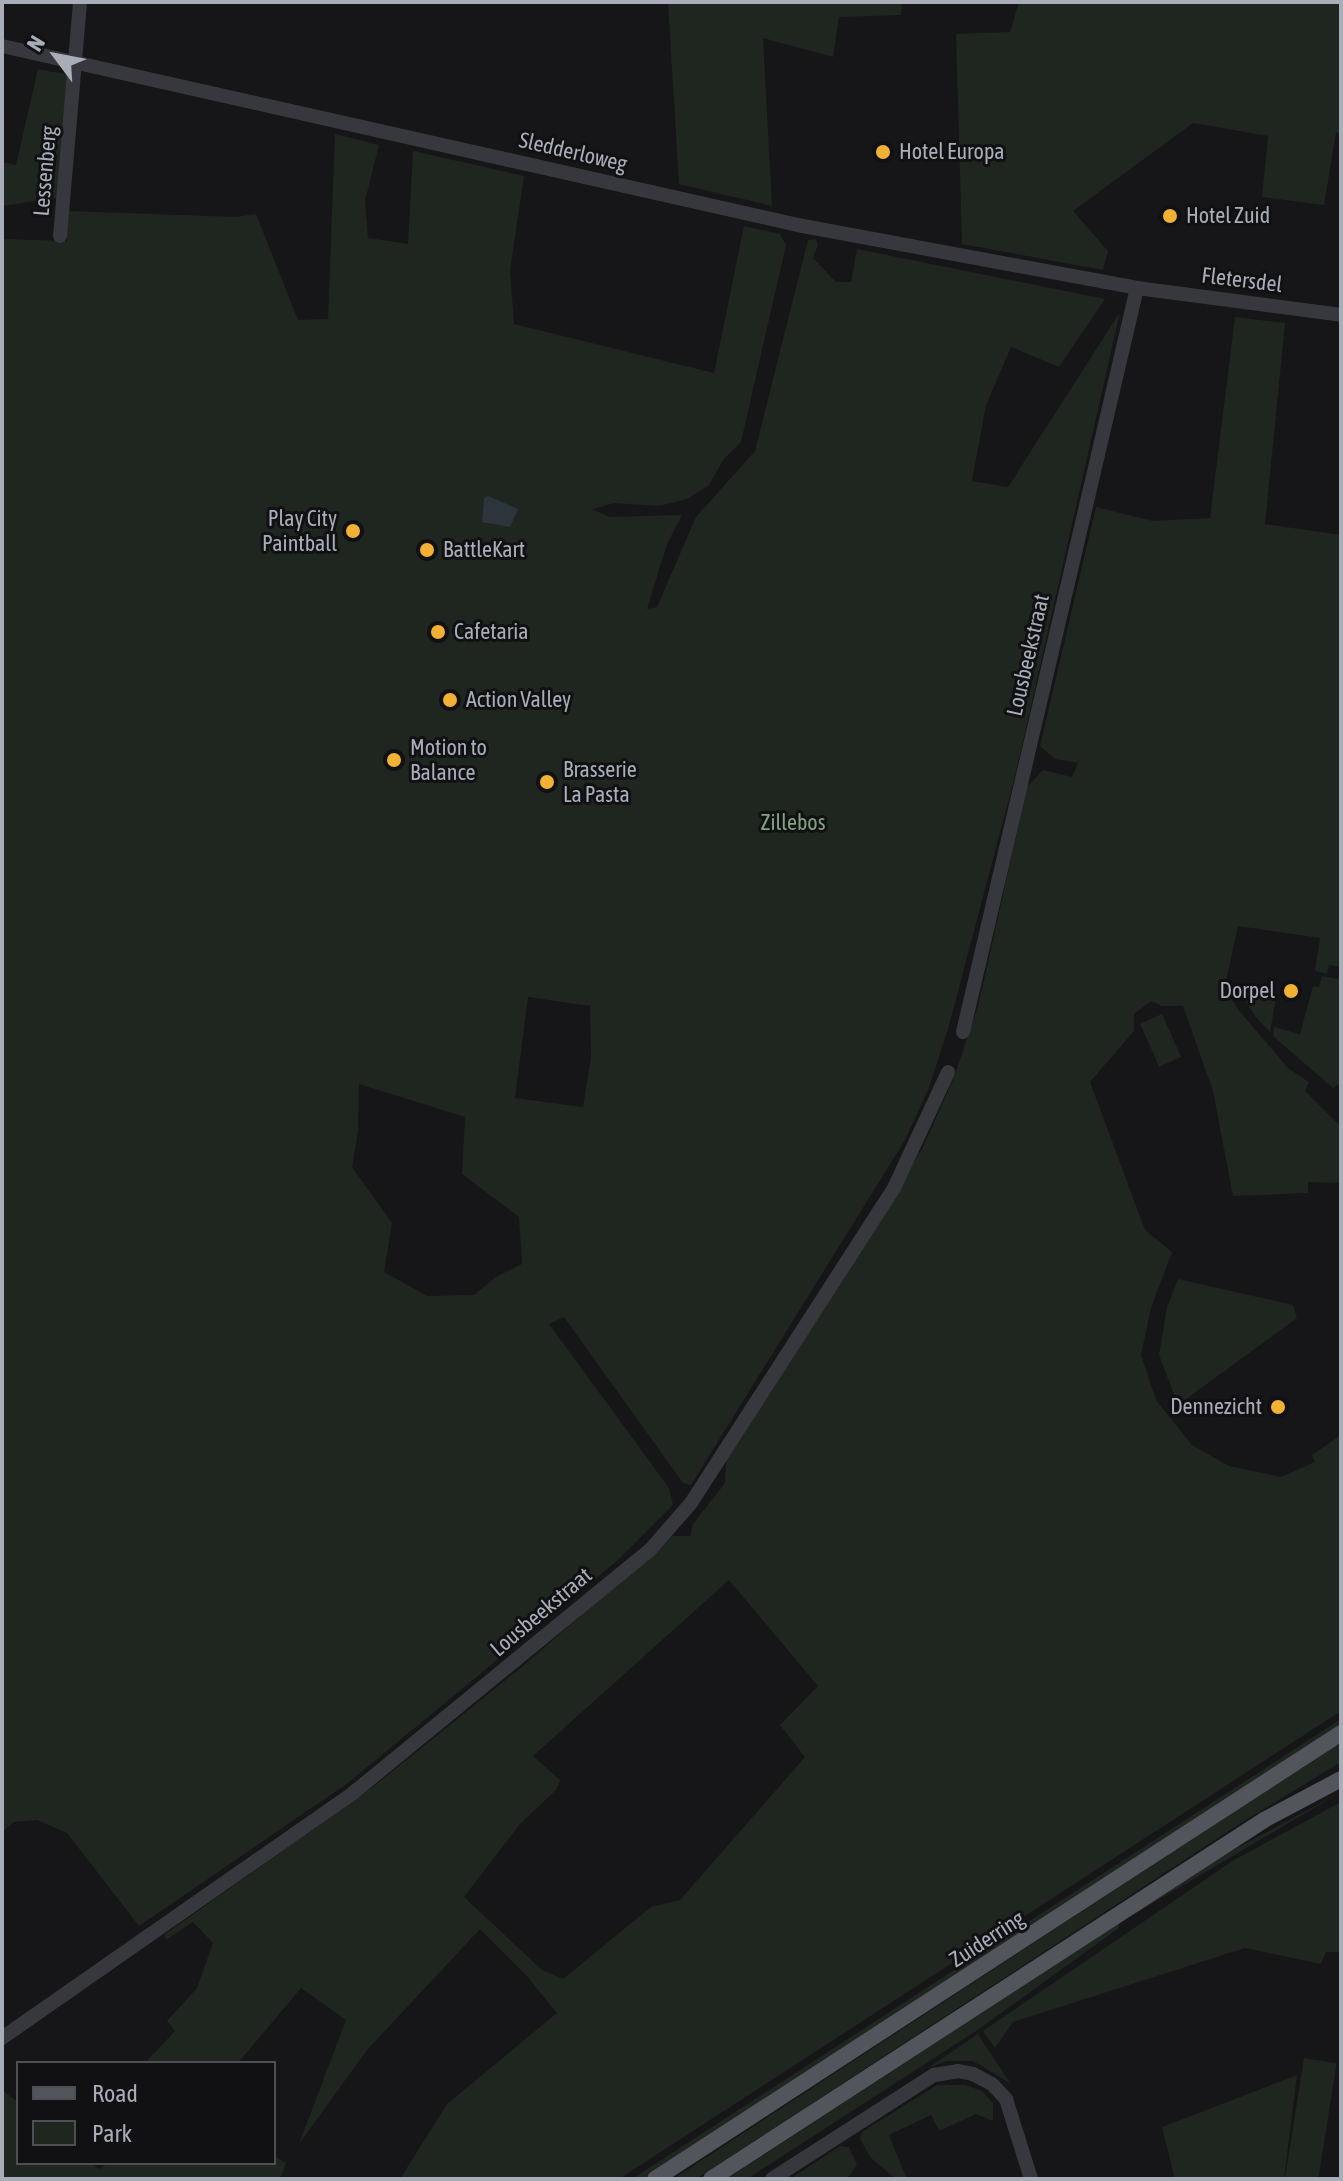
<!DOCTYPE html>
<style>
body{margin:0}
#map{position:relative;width:1343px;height:2181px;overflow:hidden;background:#161618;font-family:"Asap Condensed",sans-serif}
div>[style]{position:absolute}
.green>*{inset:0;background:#1e261f;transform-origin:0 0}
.water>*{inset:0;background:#2c353c}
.minor>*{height:14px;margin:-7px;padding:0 7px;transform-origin:7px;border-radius:7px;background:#37383d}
.major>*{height:16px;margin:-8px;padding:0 8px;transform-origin:8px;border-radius:8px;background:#53555c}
.dots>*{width:22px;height:22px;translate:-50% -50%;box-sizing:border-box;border:4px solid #111113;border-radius:50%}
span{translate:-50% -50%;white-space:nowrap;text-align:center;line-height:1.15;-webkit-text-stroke:6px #111113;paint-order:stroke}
.street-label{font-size:22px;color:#a8adb8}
.poi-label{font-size:22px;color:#a8adb8}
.left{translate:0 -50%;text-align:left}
.right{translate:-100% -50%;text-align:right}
.park-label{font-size:22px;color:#7fa381}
.frame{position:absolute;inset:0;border:4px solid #a8adb8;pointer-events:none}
.legend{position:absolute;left:16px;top:2061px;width:260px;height:104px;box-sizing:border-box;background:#111113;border:2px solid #4d4f55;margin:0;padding:10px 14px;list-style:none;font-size:24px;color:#a8adb8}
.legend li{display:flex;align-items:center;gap:16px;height:40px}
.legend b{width:40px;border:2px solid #4d4f55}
.north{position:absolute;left:16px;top:16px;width:80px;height:80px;-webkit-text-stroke:6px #111113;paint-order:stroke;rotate:302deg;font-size:22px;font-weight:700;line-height:32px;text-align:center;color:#a8adb8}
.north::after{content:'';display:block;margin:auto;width:28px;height:36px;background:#a8adb8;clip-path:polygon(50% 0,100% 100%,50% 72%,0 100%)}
</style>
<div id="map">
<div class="green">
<i style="clip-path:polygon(668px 2px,902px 2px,901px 15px,839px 17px,833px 57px,763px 38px,772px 206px,679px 184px)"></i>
<i style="clip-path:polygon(1019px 2px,1341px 2px,1341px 132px,1336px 133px,1324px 205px,1262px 197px,1268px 136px,1193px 123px,1073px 211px,1108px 251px,1103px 270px,962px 244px,956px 34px,1010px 32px)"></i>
<i style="clip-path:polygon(38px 69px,70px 75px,59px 197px,2px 206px,2px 162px,16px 165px)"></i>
<i style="clip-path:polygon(evenodd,335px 134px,379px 145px,365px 201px,368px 238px,408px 244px,413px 151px,524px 176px,510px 271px,514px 324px,714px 373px,744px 226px,780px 234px,786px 245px,741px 442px,723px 460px,709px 485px,687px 499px,659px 506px,614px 503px,592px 509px,609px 517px,682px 515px,667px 544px,647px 609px,657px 607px,696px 517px,755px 451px,808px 240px,816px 239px,818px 245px,813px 258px,836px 282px,851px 282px,857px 249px,1105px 299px,1059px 367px,1011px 347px,986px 405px,972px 481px,1008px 487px,1120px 312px,1016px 772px,948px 1029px,928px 1090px,905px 1140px,691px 1485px,683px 1483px,564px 1317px,549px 1324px,669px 1488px,673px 1505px,618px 1560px,348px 1783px,139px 1926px,67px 1833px,37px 1820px,14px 1822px,2px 1832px,2px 239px,67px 241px,67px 211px,236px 217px,256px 214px,298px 320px,328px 319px,335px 134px,528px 997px,590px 1006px,591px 1057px,583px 1107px,515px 1098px,528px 997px,335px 134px,359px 1084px,465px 1117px,462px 1174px,519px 1217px,522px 1264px,496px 1277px,474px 1295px,427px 1296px,384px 1272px,392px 1223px,352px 1167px,358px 1131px,359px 1084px)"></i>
<i style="clip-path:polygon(evenodd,1235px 317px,1285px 323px,1265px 524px,1341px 535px,1341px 1082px,1333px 1088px,1273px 1036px,1274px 1027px,1300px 1034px,1313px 986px,1319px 987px,1322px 976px,1338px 979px,1340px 967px,1329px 965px,1327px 974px,1315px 971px,1320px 938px,1238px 926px,1226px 981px,1230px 997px,1240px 1012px,1288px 1068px,1309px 1082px,1305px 1091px,1341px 1127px,1341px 1183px,1308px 1182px,1308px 1193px,1233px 1196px,1213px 1091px,1183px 1006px,1162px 1006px,1151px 1001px,1134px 1014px,1134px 1031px,1090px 1082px,1145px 1230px,1172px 1252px,1151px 1308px,1141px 1355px,1156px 1400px,1192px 1445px,1229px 1466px,1281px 1477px,1315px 1462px,1312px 1455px,1341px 1435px,1341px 1711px,619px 2179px,400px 2179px,447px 2104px,557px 2013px,526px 1975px,480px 1929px,367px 2050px,299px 2144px,346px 2020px,301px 1988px,238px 2063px,145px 2063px,175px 2031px,167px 2021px,197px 1988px,213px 1943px,193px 1922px,166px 1940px,164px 1935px,373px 1787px,523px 1666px,672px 1536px,690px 1536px,693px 1524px,725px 1483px,726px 1461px,922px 1149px,953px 1080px,978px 1007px,1027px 787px,1043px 770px,1072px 777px,1078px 763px,1055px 759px,1040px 746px,1096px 507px,1153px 521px,1210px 518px,1235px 317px,729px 1580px,818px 1686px,780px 1725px,805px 1757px,680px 1900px,651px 1907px,563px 1979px,542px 1970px,464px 1897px,520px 1824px,556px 1790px,560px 1780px,533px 1756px,729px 1580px)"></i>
<i style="clip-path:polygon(1239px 991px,1276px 999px,1270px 1032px,1255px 1016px)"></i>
<i style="left:1162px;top:1014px;width:47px;height:24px;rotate:66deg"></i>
<i style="clip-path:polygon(1178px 1279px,1293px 1305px,1297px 1318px,1178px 1405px,1159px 1355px,1167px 1307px)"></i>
<i style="clip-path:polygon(1341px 1719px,1341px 1724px,643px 2179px,632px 2179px)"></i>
<i style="clip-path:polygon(1341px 1742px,1341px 1762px,1244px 1821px,696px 2179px,673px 2179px)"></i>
<i style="clip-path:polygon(1341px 1792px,1119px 1923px,1119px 1928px,976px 2031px,747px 2179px,727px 2179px,1118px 1924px,1226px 1854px)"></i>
<i style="clip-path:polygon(1341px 1802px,1341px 1952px,1326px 1952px,1321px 1964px,1245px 1948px,1013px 2022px,995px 2048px,983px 2031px,1234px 1860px)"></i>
<i style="clip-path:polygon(978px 2034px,1010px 2083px,973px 2061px,946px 2061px,928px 2068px)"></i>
<i style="left:1304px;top:2058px;width:33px;height:122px;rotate:9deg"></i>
<i style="clip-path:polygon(1297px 2075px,1284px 2179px,1175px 2179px,1162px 2127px)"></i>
<i style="clip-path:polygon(937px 2085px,965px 2085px,982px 2091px,993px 2103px,993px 2121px,976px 2114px,939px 2131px,931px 2115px,889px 2135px,906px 2177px,896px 2179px,871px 2158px,860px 2139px,862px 2132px)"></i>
<i style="clip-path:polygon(2px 2090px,18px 2102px,18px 2163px,91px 2163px,99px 2169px,108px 2163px,274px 2163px,274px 2156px,286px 2163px,280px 2179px,2px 2179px)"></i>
<i style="clip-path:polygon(840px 2146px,849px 2147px,857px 2165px,847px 2179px,790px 2179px)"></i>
</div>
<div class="water">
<i style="clip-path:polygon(488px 496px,518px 509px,510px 527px,482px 522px,484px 498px)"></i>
</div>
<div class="minor">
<i style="left:2px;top:46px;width:821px;rotate:12.67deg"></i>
<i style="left:803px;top:226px;width:340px;rotate:10.5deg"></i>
<i style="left:1137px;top:288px;width:206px;rotate:7.5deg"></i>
<i style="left:60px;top:236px;width:235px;rotate:-85.1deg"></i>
<i style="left:963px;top:1032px;width:764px;rotate:-76.84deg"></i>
<i style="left:2px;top:2038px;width:428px;rotate:-34.9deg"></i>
<i style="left:353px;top:1793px;width:384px;rotate:-39.3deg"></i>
<i style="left:650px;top:1550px;width:62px;rotate:-48.9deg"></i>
<i style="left:691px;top:1503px;width:375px;rotate:-57.2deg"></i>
<i style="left:894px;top:1188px;width:128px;rotate:-65deg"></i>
<i style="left:772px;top:2179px;width:193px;rotate:-32.7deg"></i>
<i style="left:934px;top:2075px;width:24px;rotate:-9deg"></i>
<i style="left:958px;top:2071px;width:15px;rotate:11deg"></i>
<i style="left:973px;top:2074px;width:21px;rotate:28deg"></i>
<i style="left:992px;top:2084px;width:21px;rotate:47deg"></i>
<i style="left:1006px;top:2099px;width:84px;rotate:72.6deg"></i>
</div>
<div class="major">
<i style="left:655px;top:2179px;width:818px;rotate:-33.03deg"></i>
<i style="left:711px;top:2179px;width:659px;rotate:-32.99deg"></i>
<i style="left:1264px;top:1820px;width:87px;rotate:-28deg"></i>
</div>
<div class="dots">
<i style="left:883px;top:152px;background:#f2b134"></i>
<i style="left:1170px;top:216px;background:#f2b134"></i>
<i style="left:353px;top:531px;background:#f2b134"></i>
<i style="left:427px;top:550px;background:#f2b134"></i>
<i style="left:438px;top:632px;background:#f2b134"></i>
<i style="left:450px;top:700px;background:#f2b134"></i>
<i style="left:394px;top:760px;background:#f2b134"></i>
<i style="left:547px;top:782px;background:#f2b134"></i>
<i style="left:1291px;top:991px;background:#f2b134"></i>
<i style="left:1278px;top:1407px;background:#f2b134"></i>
</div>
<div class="street-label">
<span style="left:573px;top:152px;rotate:13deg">Sledderloweg</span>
<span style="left:45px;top:171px;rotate:-85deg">Lessenberg</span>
<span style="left:1242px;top:280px;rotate:7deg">Fletersdel</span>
<span style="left:1028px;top:655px;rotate:-77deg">Lousbeekstraat</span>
<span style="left:541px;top:1612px;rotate:-40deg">Lousbeekstraat</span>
<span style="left:987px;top:1939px;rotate:-33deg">Zuiderring</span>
</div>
<div class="poi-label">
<span class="left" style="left:899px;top:152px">Hotel Europa</span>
<span class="left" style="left:1186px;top:216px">Hotel Zuid</span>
<span class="right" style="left:337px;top:531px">Play City<br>Paintball</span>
<span class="left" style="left:443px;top:550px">BattleKart</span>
<span class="left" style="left:454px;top:632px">Cafetaria</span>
<span class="left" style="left:466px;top:700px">Action Valley</span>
<span class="left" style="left:410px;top:760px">Motion to<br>Balance</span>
<span class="left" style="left:563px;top:782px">Brasserie<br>La Pasta</span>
<span class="right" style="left:1275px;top:991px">Dorpel</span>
<span class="right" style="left:1262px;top:1407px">Dennezicht</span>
</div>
<div class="park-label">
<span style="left:793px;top:823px">Zillebos</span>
</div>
<div class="frame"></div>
<ul class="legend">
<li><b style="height:10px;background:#53555c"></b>Road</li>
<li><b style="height:22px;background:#1e261f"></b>Park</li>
</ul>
<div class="north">N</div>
</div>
